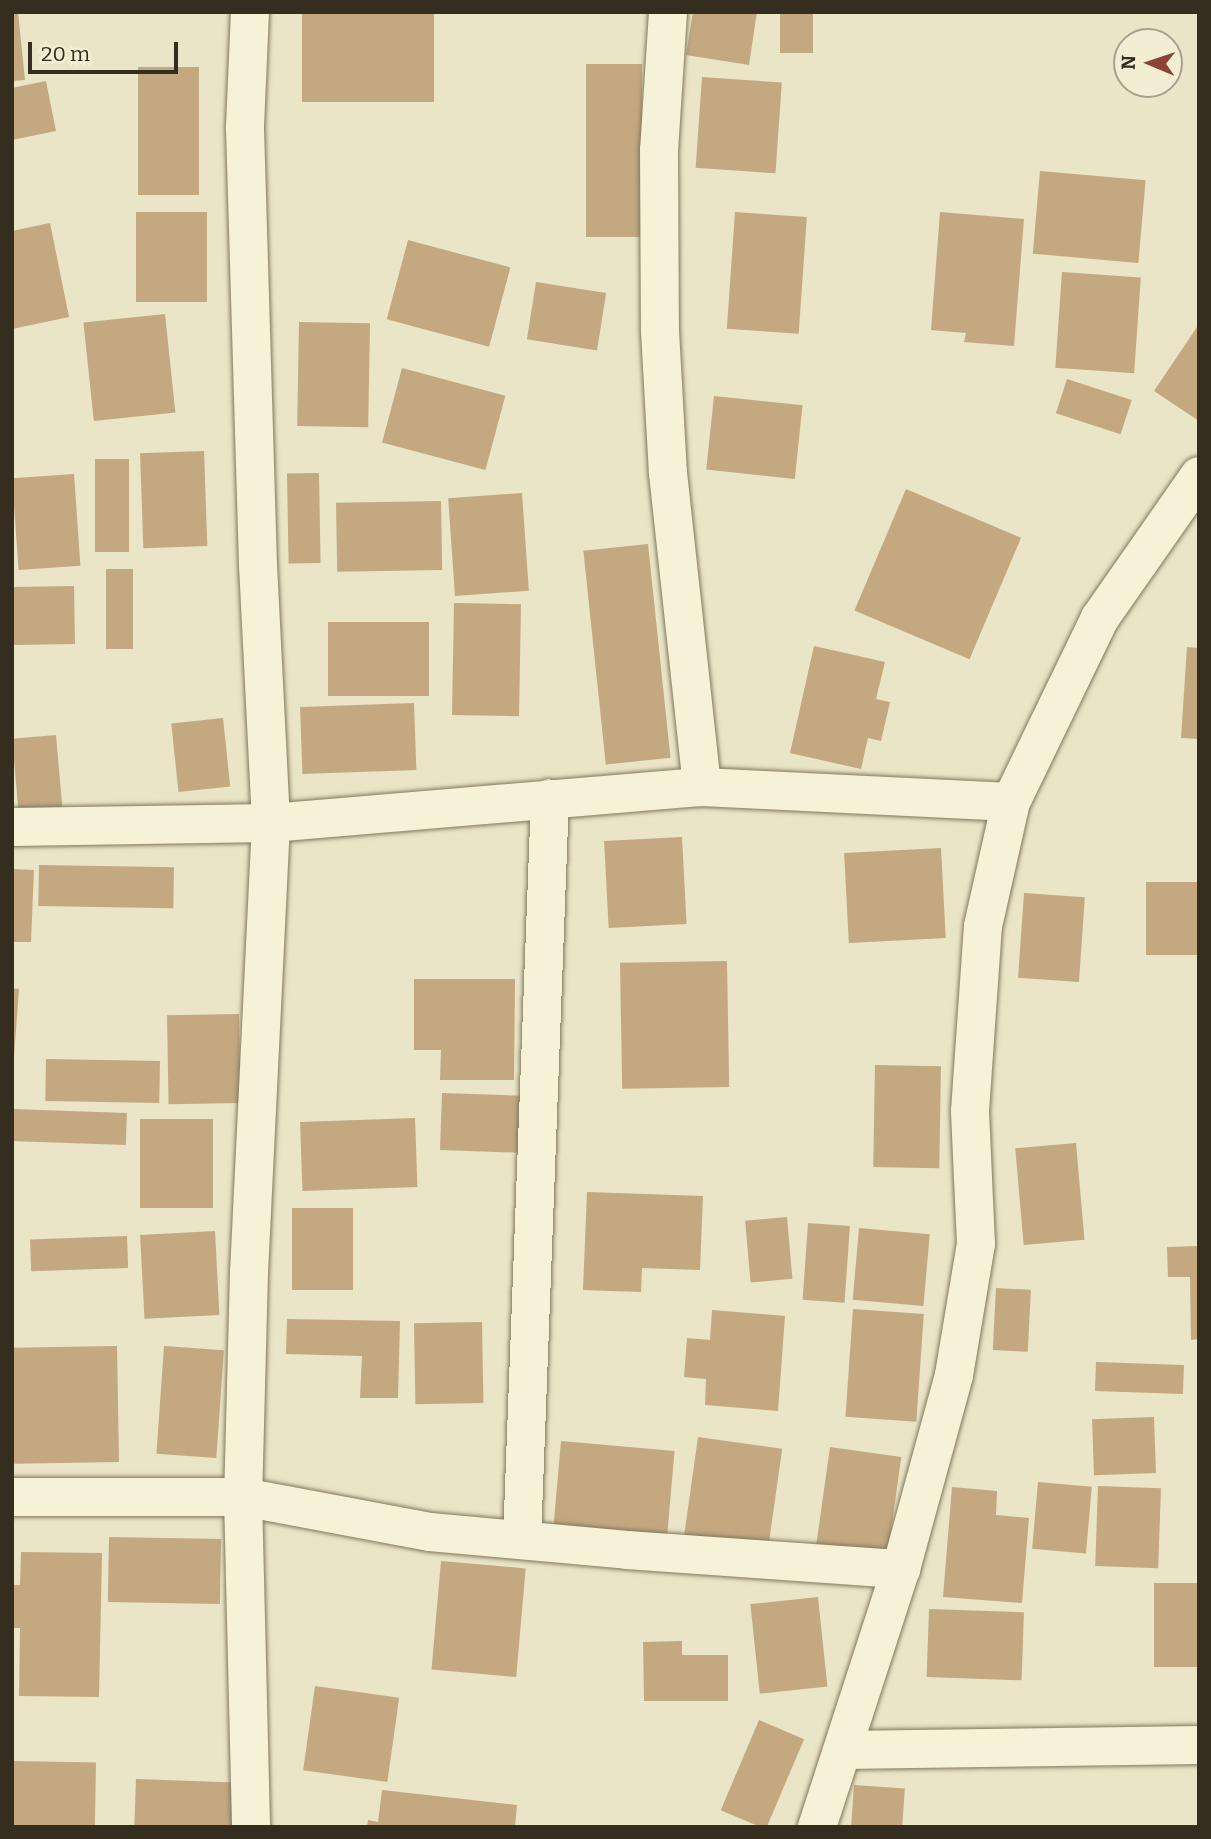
<!DOCTYPE html>
<style>
body{margin:0}
#map{position:relative;width:1211px;height:1839px;overflow:hidden;background:#e9e5c6;font-family:Bitter,serif}
div>[style]{position:absolute}
.building>*{inset:0;background:#c3a880;transform-origin:0 0}
.roads{filter:drop-shadow(0 0 2px #82785d) drop-shadow(0 0 2px #82785d)}
.street>*{height:38px;margin:-19px;padding:0 19px;transform-origin:19px;border-radius:19px;background:#f5f2d8}
span{translate:-50% -50%;white-space:nowrap;text-align:center;line-height:1.15;-webkit-text-stroke:7px #f2eed4;paint-order:stroke}
.frame{position:absolute;inset:0;border:14px solid #342d20;pointer-events:none}
.north{position:absolute;left:1113px;top:28px;width:70px;height:70px;box-sizing:border-box;background:#f2eed4;border:2px solid #a6a18c;border-radius:50%;rotate:272deg;font-size:19px;font-weight:700;line-height:28px;text-align:center;color:#342d20}
.north::after{content:'';display:block;margin:auto;width:24px;height:32px;background:#8b4334;clip-path:polygon(50% 0,100% 100%,50% 72%,0 100%)}
.scale{position:absolute;left:28px;top:42px;width:150px;height:32px;box-sizing:border-box;border:4px solid #342d20;border-top:0;padding-left:9px;font-size:21px;line-height:24px;white-space:nowrap;color:#342d20;-webkit-text-stroke:5px #f2eed4;paint-order:stroke}
</style>
<div id="map">
<div class="building">
<i style="clip-path:polygon(12px 12px,18px 12px,25px 80px,12px 81px)"></i>
<i style="left:302px;top:12px;width:132px;height:90px"></i>
<i style="clip-path:polygon(693px 12px,757px 12px,749px 65px,686px 55px)"></i>
<i style="left:780px;top:12px;width:33px;height:41px"></i>
<i style="left:586px;top:64px;width:56px;height:173px"></i>
<i style="left:199px;top:67px;width:128px;height:61px;rotate:90deg"></i>
<i style="left:702px;top:77px;width:80px;height:91px;rotate:4deg"></i>
<i style="clip-path:polygon(46px 81px,56px 131px,12px 140px,12px 88px)"></i>
<i style="left:1040px;top:171px;width:106px;height:83px;rotate:5deg"></i>
<i style="left:136px;top:212px;width:71px;height:90px"></i>
<i style="left:735px;top:212px;width:72px;height:117px;rotate:4deg"></i>
<i style="clip-path:polygon(940px 212px,1024px 219px,1014px 346px,964px 342px,966px 333px,931px 330px)"></i>
<i style="clip-path:polygon(50px 223px,69px 317px,12px 329px,12px 231px)"></i>
<i style="left:408px;top:240px;width:106px;height:82px;rotate:15deg"></i>
<i style="left:1062px;top:272px;width:79px;height:96px;rotate:4deg"></i>
<i style="left:536px;top:282px;width:71px;height:58px;rotate:9deg"></i>
<i style="left:165px;top:314px;width:99px;height:82px;rotate:84deg"></i>
<i style="left:299px;top:322px;width:71px;height:104px;rotate:1deg"></i>
<i style="clip-path:polygon(1199px 324px,1199px 421px,1154px 391px)"></i>
<i style="left:402px;top:368px;width:107px;height:77px;rotate:15deg"></i>
<i style="left:1067px;top:379px;width:68px;height:36px;rotate:18deg"></i>
<i style="left:714px;top:396px;width:89px;height:74px;rotate:6deg"></i>
<i style="left:204px;top:451px;width:95px;height:64px;rotate:88deg"></i>
<i style="left:95px;top:459px;width:34px;height:93px"></i>
<i style="left:319px;top:473px;width:90px;height:32px;rotate:89deg"></i>
<i style="left:74px;top:474px;width:92px;height:62px;rotate:86deg"></i>
<i style="left:906px;top:489px;width:125px;height:132px;rotate:23deg"></i>
<i style="left:522px;top:493px;width:98px;height:74px;rotate:86deg"></i>
<i style="left:441px;top:501px;width:69px;height:105px;rotate:89deg"></i>
<i style="left:648px;top:544px;width:215px;height:65px;rotate:84deg"></i>
<i style="left:106px;top:569px;width:27px;height:80px"></i>
<i style="left:74px;top:586px;width:58px;height:62px;rotate:89deg"></i>
<i style="left:454px;top:603px;width:67px;height:112px;rotate:1deg"></i>
<i style="left:328px;top:622px;width:101px;height:74px"></i>
<i style="clip-path:polygon(814px 646px,885px 662px,876px 699px,890px 702px,881px 741px,868px 738px,861px 769px,790px 753px)"></i>
<i style="clip-path:polygon(1187px 647px,1199px 648px,1199px 739px,1181px 738px)"></i>
<i style="left:414px;top:703px;width:67px;height:114px;rotate:88deg"></i>
<i style="left:223px;top:718px;width:69px;height:52px;rotate:84deg"></i>
<i style="left:56px;top:735px;width:72px;height:44px;rotate:85deg"></i>
<i style="left:682px;top:837px;width:87px;height:78px;rotate:87deg"></i>
<i style="left:941px;top:848px;width:90px;height:97px;rotate:87deg"></i>
<i style="left:39px;top:865px;width:135px;height:41px;rotate:1deg"></i>
<i style="clip-path:polygon(12px 869px,34px 870px,31px 942px,12px 942px)"></i>
<i style="left:1199px;top:882px;width:73px;height:53px;rotate:90deg"></i>
<i style="left:1024px;top:893px;width:61px;height:85px;rotate:4deg"></i>
<i style="left:727px;top:961px;width:126px;height:107px;rotate:89deg"></i>
<i style="clip-path:polygon(414px 979px,515px 979px,514px 1080px,440px 1080px,441px 1050px,414px 1050px)"></i>
<i style="clip-path:polygon(12px 988px,19px 989px,14px 1056px,12px 1056px)"></i>
<i style="left:239px;top:1014px;width:89px;height:72px;rotate:89deg"></i>
<i style="left:46px;top:1059px;width:114px;height:42px;rotate:1deg"></i>
<i style="left:875px;top:1065px;width:66px;height:102px;rotate:1deg"></i>
<i style="left:442px;top:1093px;width:89px;height:57px;rotate:2deg"></i>
<i style="left:12px;top:1109px;width:115px;height:32px;rotate:2deg"></i>
<i style="left:415px;top:1118px;width:69px;height:115px;rotate:88deg"></i>
<i style="left:213px;top:1119px;width:89px;height:73px;rotate:90deg"></i>
<i style="left:1076px;top:1143px;width:97px;height:61px;rotate:85deg"></i>
<i style="clip-path:polygon(587px 1192px,703px 1196px,700px 1270px,642px 1268px,641px 1292px,583px 1290px)"></i>
<i style="left:292px;top:1208px;width:61px;height:82px"></i>
<i style="left:787px;top:1217px;width:62px;height:42px;rotate:85deg"></i>
<i style="left:808px;top:1223px;width:42px;height:77px;rotate:4deg"></i>
<i style="left:859px;top:1228px;width:71px;height:72px;rotate:5deg"></i>
<i style="left:215px;top:1231px;width:84px;height:75px;rotate:87deg"></i>
<i style="left:127px;top:1236px;width:32px;height:97px;rotate:88deg"></i>
<i style="clip-path:polygon(1199px 1246px,1199px 1339px,1191px 1340px,1190px 1277px,1168px 1277px,1167px 1247px)"></i>
<i style="left:996px;top:1288px;width:35px;height:62px;rotate:3deg"></i>
<i style="left:853px;top:1309px;width:71px;height:108px;rotate:4deg"></i>
<i style="clip-path:polygon(712px 1310px,785px 1316px,778px 1411px,705px 1405px,706px 1379px,684px 1377px,687px 1338px,710px 1340px)"></i>
<i style="clip-path:polygon(287px 1319px,400px 1321px,398px 1398px,360px 1398px,362px 1356px,286px 1354px)"></i>
<i style="left:482px;top:1322px;width:81px;height:68px;rotate:89deg"></i>
<i style="left:117px;top:1346px;width:116px;height:105px;rotate:89deg"></i>
<i style="left:164px;top:1346px;width:60px;height:108px;rotate:4deg"></i>
<i style="left:1096px;top:1362px;width:88px;height:29px;rotate:2deg"></i>
<i style="left:1154px;top:1417px;width:56px;height:62px;rotate:88deg"></i>
<i style="left:698px;top:1437px;width:85px;height:106px;rotate:8deg"></i>
<i style="left:561px;top:1441px;width:114px;height:93px;rotate:5deg"></i>
<i style="left:830px;top:1447px;width:72px;height:107px;rotate:8deg"></i>
<i style="left:1038px;top:1482px;width:54px;height:67px;rotate:5deg"></i>
<i style="left:1098px;top:1486px;width:63px;height:80px;rotate:2deg"></i>
<i style="clip-path:polygon(952px 1487px,997px 1491px,996px 1515px,1029px 1518px,1022px 1603px,943px 1597px)"></i>
<i style="left:109px;top:1537px;width:112px;height:65px;rotate:1deg"></i>
<i style="clip-path:polygon(21px 1552px,102px 1553px,99px 1697px,19px 1696px,20px 1628px,12px 1628px,12px 1585px,20px 1585px)"></i>
<i style="left:441px;top:1561px;width:85px;height:109px;rotate:5deg"></i>
<i style="left:1154px;top:1583px;width:45px;height:84px"></i>
<i style="left:818px;top:1597px;width:90px;height:68px;rotate:84deg"></i>
<i style="left:929px;top:1609px;width:95px;height:68px;rotate:2deg"></i>
<i style="clip-path:polygon(682px 1641px,682px 1655px,728px 1655px,728px 1701px,644px 1701px,643px 1642px)"></i>
<i style="left:315px;top:1686px;width:85px;height:85px;rotate:8deg"></i>
<i style="left:759px;top:1720px;width:49px;height:98px;rotate:23deg"></i>
<i style="left:12px;top:1761px;width:84px;height:66px;rotate:1deg"></i>
<i style="left:136px;top:1779px;width:99px;height:48px;rotate:2deg"></i>
<i style="left:854px;top:1785px;width:51px;height:42px;rotate:4deg"></i>
<i style="clip-path:polygon(382px 1790px,517px 1805px,515px 1827px,367px 1827px,368px 1820px,378px 1822px)"></i>
</div>
<div class="roads">
<div class="street">
<i style="left:250px;top:12px;width:116px;rotate:92.5deg"></i>
<i style="left:245px;top:128px;width:437px;rotate:88.3deg"></i>
<i style="left:258px;top:565px;width:258px;rotate:87.1deg"></i>
<i style="left:271px;top:823px;width:450px;rotate:92.8deg"></i>
<i style="left:249px;top:1272px;width:225px;rotate:91.5deg"></i>
<i style="left:243px;top:1497px;width:330px;rotate:88.6deg"></i>
<i style="left:668px;top:12px;width:138px;rotate:93.7deg"></i>
<i style="left:659px;top:150px;width:181px;rotate:89.7deg"></i>
<i style="left:660px;top:331px;width:142px;rotate:86.8deg"></i>
<i style="left:668px;top:473px;width:316px;rotate:83.8deg"></i>
<i style="left:12px;top:827px;width:259px;rotate:-0.9deg"></i>
<i style="left:271px;top:823px;width:433px;rotate:-4.8deg"></i>
<i style="left:702px;top:787px;width:309px;rotate:2.8deg"></i>
<i style="left:12px;top:1497px;width:231px"></i>
<i style="left:243px;top:1497px;width:190px;rotate:10.6deg"></i>
<i style="left:430px;top:1532px;width:198px;rotate:5.2deg"></i>
<i style="left:627px;top:1550px;width:275px;rotate:4deg"></i>
<i style="left:522px;top:1540px;width:742px;rotate:-87.84deg"></i>
<i style="left:844px;top:1750px;width:355px;rotate:-0.8deg"></i>
<i style="left:817px;top:1827px;width:271px;rotate:-72deg"></i>
<i style="left:901px;top:1569px;width:201px;rotate:-74.7deg"></i>
<i style="left:954px;top:1375px;width:133px;rotate:-80.5deg"></i>
<i style="left:976px;top:1244px;width:133px;rotate:-92.6deg"></i>
<i style="left:970px;top:1111px;width:185px;rotate:-86deg"></i>
<i style="left:983px;top:926px;width:127px;rotate:-77.3deg"></i>
<i style="left:1011px;top:802px;width:204px;rotate:-64.2deg"></i>
<i style="left:1100px;top:618px;width:173px;rotate:-55.1deg"></i>
</div>
</div>
<div class="frame"></div>
<div class="north">N</div>
<div class="scale">20 m</div>
</div>
